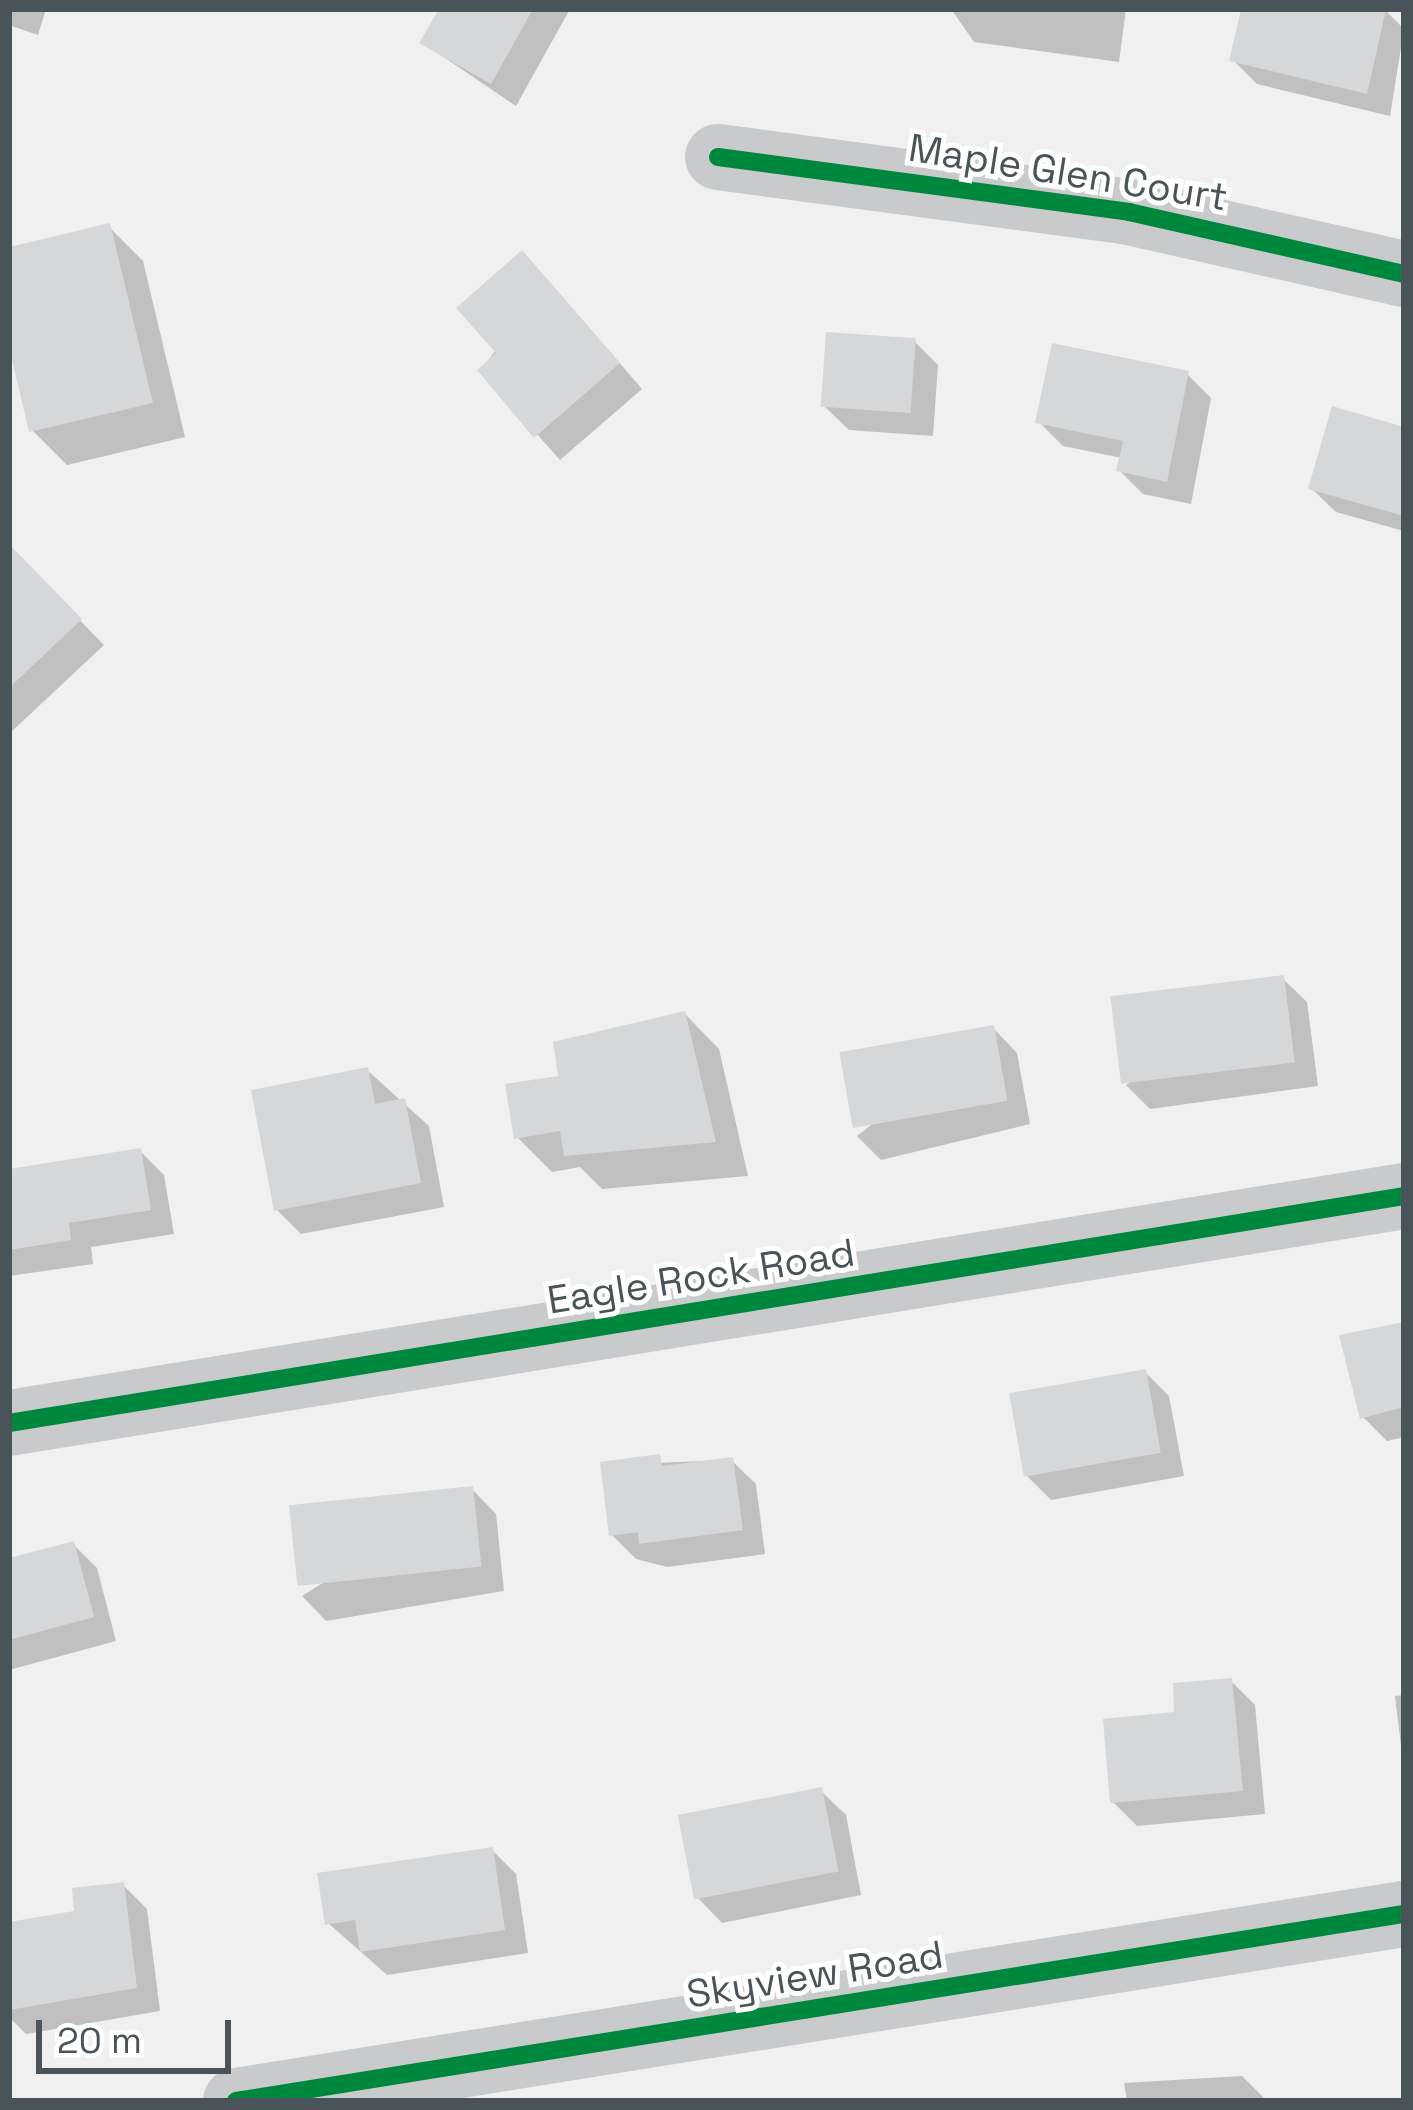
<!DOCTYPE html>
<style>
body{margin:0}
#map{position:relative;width:1413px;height:2110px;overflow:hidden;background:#f0f0f0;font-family:"Space Grotesk",sans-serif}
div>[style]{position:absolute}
.shadow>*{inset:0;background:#0003}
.building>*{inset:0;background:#d6d7d8;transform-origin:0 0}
.minor>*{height:66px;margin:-33px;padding:0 33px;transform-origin:33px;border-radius:33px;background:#c8cacb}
.cycleway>*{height:18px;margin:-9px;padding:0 9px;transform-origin:9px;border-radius:9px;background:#00873e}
span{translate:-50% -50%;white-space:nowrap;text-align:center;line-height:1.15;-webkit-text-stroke:10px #fff;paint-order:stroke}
.street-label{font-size:39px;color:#48535a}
.frame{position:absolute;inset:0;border:12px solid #48535a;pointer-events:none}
.scale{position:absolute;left:36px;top:2020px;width:195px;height:54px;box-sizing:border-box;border:6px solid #48535a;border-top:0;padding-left:15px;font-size:36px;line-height:42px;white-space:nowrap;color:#48535a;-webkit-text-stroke:9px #fff;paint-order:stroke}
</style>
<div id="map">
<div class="shadow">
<i style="clip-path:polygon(9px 9px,46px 9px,38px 35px,9px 25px)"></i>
<i style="clip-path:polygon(442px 9px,570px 9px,516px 106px,423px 43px)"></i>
<i style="clip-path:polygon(951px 9px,1126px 9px,1119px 62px,974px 42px)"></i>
<i style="clip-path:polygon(1245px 9px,1385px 10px,1404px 29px,1390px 116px,1257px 84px,1233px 60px)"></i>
<i style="clip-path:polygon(109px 227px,143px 261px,185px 437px,67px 465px,32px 430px,9px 334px,9px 250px)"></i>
<i style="clip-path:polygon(546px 278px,642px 389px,560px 460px,481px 371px)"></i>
<i style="clip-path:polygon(914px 341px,938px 365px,933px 436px,849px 430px,824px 406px)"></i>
<i style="clip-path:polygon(1187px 374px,1211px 398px,1191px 504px,1143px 494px,1119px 470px,1122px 458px,1063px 446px,1039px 422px)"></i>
<i style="clip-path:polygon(1404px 430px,1404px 531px,1336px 512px,1311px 488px)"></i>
<i style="clip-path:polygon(17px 556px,104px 645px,9px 734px,9px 564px)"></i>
<i style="clip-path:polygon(1282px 978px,1307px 1002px,1318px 1086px,1150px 1109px,1126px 1085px)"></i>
<i style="clip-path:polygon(685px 1014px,719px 1049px,748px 1176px,602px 1189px,580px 1167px,552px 1172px,517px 1137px,561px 1079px)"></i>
<i style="clip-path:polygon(993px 1028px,1017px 1053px,1030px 1124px,881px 1160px,857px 1136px)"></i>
<i style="clip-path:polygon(367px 1070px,429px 1126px,444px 1207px,301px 1234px,277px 1210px)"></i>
<i style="clip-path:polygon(140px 1151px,164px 1175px,174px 1234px,91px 1247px,93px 1264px,9px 1276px,9px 1172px)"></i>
<i style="clip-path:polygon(1404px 1325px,1404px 1437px,1387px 1441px,1363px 1417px)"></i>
<i style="clip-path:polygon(1145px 1372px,1169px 1396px,1184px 1476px,1051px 1500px,1027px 1476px)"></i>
<i style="clip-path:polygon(731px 1460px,756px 1484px,765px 1554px,667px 1567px,636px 1559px,612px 1535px,603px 1465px)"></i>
<i style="clip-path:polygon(472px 1489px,496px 1514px,504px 1591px,326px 1621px,302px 1596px)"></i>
<i style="clip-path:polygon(73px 1544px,97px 1568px,116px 1641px,9px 1670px,9px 1561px)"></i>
<i style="clip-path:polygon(1231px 1681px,1255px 1705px,1265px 1814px,1137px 1826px,1113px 1802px,1177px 1715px)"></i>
<i style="clip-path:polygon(1404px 1695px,1404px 1771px,1395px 1696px)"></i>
<i style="clip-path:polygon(821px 1791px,846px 1815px,861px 1895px,722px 1923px,698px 1898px)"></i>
<i style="clip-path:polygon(492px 1850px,516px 1874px,528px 1953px,387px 1975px,328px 1923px)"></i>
<i style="clip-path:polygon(123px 1885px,147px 1909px,160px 2011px,26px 2034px,9px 2017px,9px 1925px,78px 1913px)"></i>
<i style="clip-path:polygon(1242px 2076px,1267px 2101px,1127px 2101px,1124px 2083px)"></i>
</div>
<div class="building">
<i style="clip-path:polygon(439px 9px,533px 9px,491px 84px,419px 43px)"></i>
<i style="clip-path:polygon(1241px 9px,1386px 9px,1367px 94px,1229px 61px)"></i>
<i style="clip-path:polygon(110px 223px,153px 403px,29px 432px,9px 347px,9px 247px)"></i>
<i style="clip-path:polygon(522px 250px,620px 363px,534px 438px,477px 370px,496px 353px,456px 308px)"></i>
<i style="left:826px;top:332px;width:90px;height:75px;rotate:4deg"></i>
<i style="clip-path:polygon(1052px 343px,1189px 371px,1167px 482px,1116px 471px,1123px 441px,1035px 423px)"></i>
<i style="clip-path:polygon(1332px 406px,1404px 427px,1404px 516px,1308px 489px)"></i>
<i style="clip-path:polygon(9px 544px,82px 619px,9px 688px)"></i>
<i style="left:1284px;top:975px;width:88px;height:175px;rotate:83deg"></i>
<i style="clip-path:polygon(685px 1011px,716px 1142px,564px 1156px,560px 1131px,514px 1139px,505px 1084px,558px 1076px,553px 1042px)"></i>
<i style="left:994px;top:1025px;width:77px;height:157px;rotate:80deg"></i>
<i style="clip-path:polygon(368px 1067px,375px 1104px,405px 1098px,421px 1183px,274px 1211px,251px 1090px)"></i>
<i style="clip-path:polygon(141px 1148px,151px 1210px,69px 1223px,71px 1240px,9px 1250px,9px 1169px)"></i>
<i style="clip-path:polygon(1404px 1322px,1404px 1407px,1360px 1419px,1339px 1335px)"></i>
<i style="left:1146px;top:1369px;width:85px;height:139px;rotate:80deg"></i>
<i style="clip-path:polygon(660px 1454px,662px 1466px,733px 1457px,743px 1530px,639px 1544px,638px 1532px,609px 1536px,600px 1462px)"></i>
<i style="left:473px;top:1486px;width:81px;height:185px;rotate:84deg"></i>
<i style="clip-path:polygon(74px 1541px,94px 1617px,9px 1640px,9px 1558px)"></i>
<i style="clip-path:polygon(1232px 1678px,1243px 1791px,1110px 1803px,1103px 1719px,1174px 1712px,1173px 1683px)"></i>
<i style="left:822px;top:1787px;width:86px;height:147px;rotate:79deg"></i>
<i style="clip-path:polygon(493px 1847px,505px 1930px,360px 1952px,355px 1920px,325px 1925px,317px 1873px)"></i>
<i style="clip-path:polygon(124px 1882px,137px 1988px,9px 2010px,9px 1922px,74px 1911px,72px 1888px)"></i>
</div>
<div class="minor">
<i style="left:718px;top:157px;width:415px;rotate:7.6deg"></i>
<i style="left:1129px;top:212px;width:282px;rotate:12.7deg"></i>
<i style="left:9px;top:1423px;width:1413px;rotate:-9.24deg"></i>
<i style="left:236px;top:2101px;width:1183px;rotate:-9.1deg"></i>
</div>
<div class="cycleway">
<i style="left:718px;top:157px;width:415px;rotate:7.6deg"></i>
<i style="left:1129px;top:212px;width:282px;rotate:12.7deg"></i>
<i style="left:9px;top:1423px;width:1413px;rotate:-9.24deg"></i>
<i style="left:236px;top:2101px;width:1183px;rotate:-9.1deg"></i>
</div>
<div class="street-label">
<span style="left:1068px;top:173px;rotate:9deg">Maple Glen Court</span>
<span style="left:701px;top:1277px;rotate:-9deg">Eagle Rock Road</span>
<span style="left:815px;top:1975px;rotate:-9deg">Skyview Road</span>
</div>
<div class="frame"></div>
<div class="scale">20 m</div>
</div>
